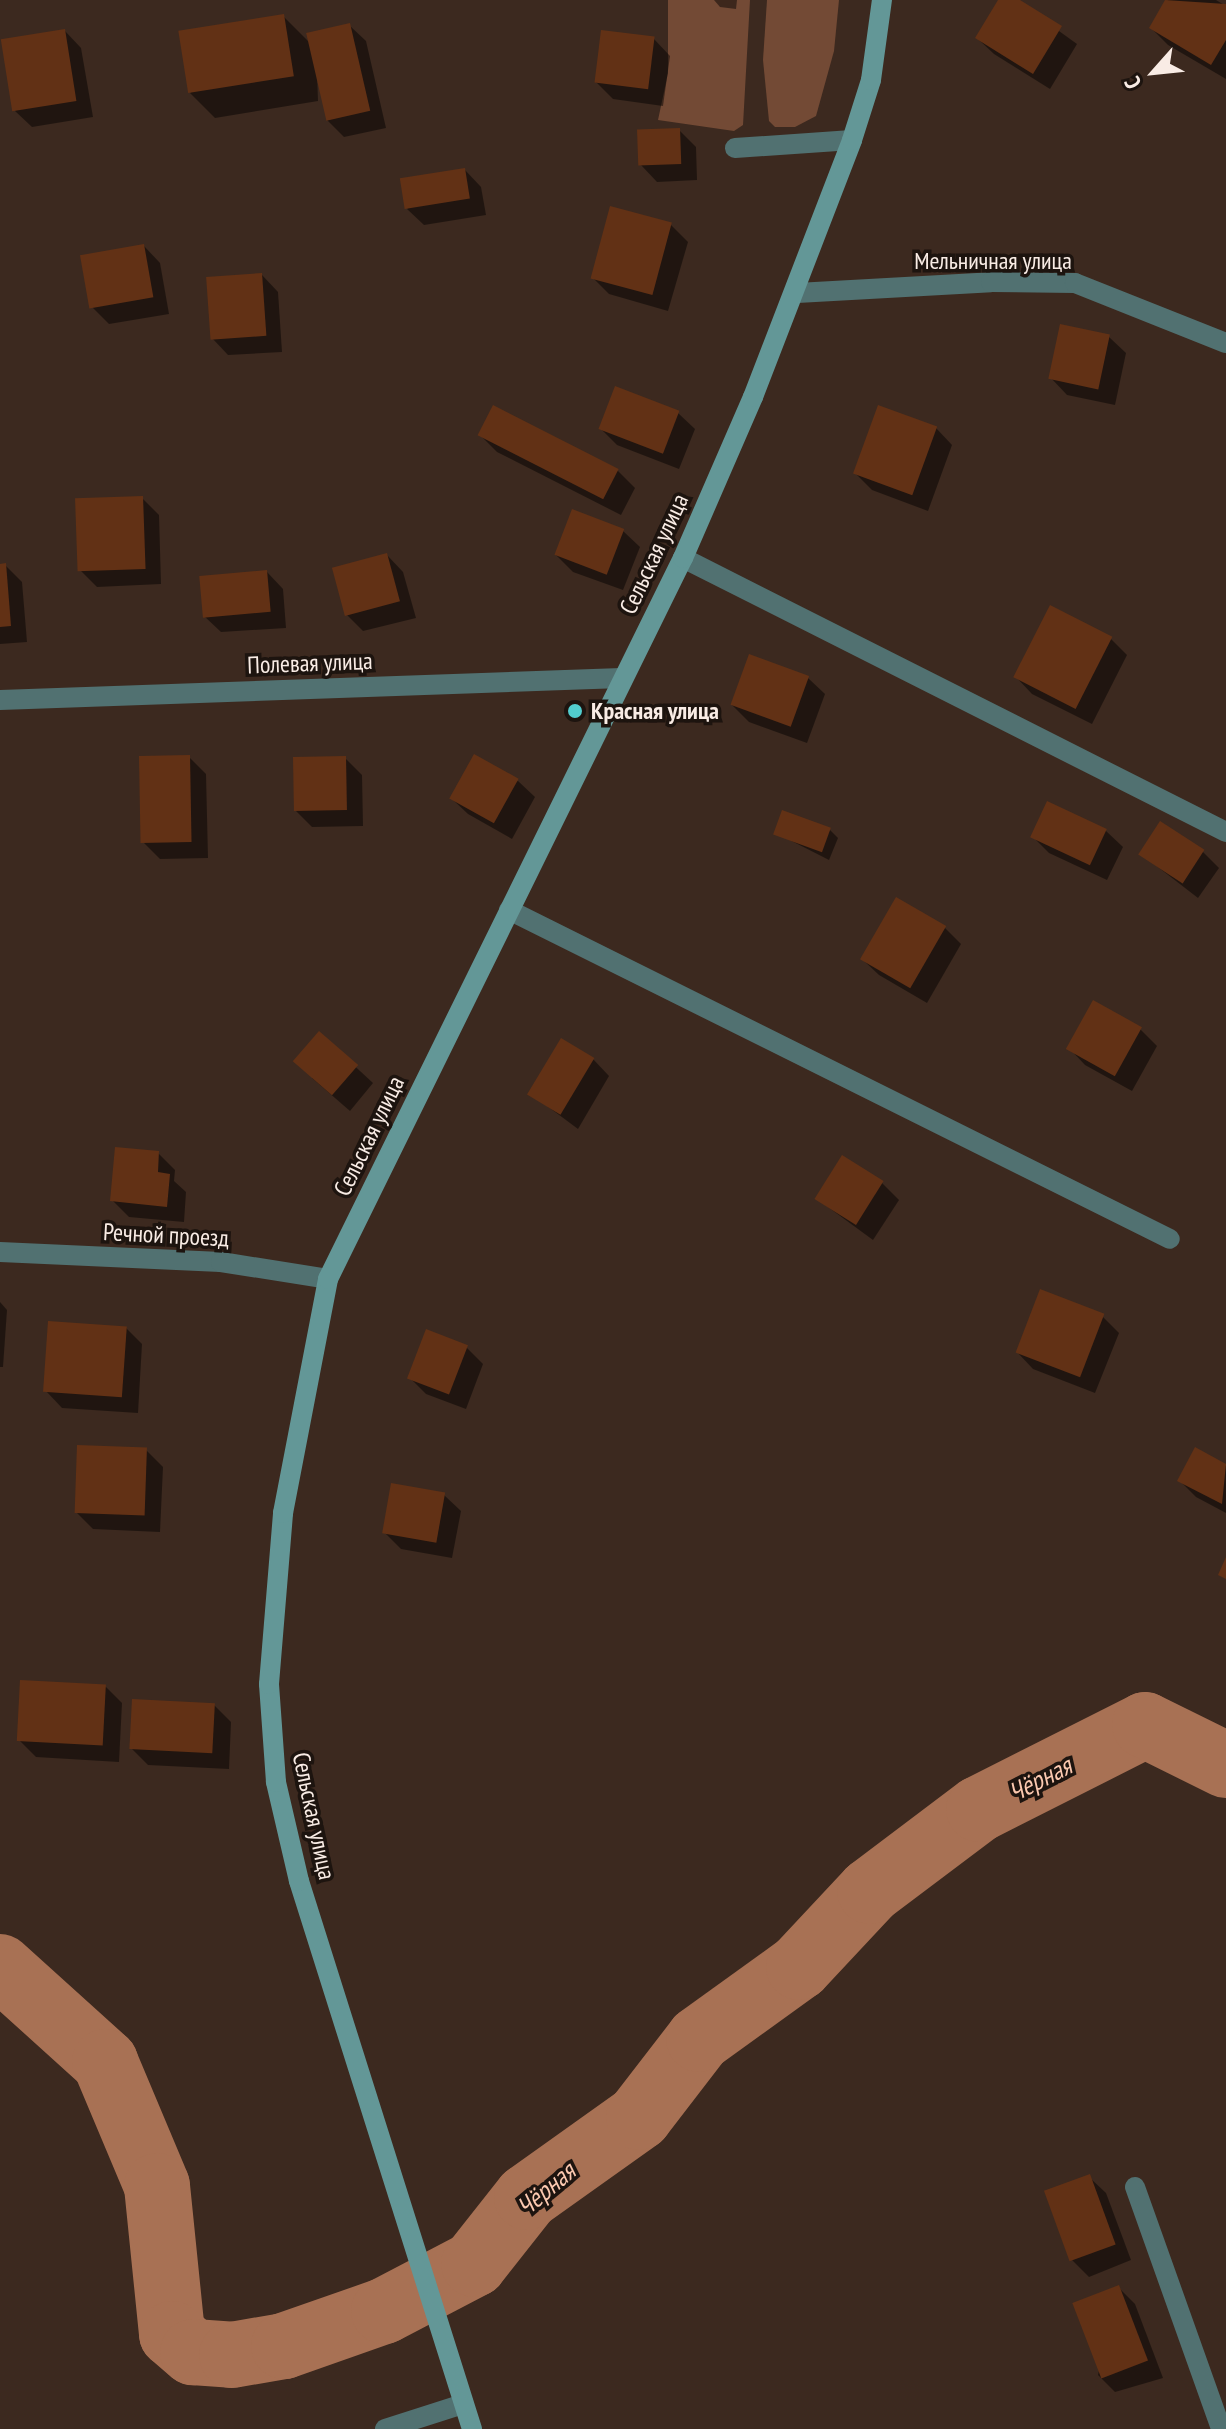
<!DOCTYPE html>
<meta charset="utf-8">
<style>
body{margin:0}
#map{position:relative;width:1226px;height:2429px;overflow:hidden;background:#3c291f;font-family:"PT Sans Narrow",sans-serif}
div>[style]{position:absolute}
.green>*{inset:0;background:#734a35}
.shadow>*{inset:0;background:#0007}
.river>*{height:66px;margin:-33px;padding:0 33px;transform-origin:33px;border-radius:33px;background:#a87154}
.building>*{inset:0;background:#623115;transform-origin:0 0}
.service>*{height:20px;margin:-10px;padding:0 10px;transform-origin:10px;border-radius:10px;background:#517171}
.minor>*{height:20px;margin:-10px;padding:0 10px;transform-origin:10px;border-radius:10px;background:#517171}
.secondary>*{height:20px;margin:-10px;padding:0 10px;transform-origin:10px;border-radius:10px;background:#639797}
.dots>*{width:22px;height:22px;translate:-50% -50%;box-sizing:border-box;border:4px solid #1d140f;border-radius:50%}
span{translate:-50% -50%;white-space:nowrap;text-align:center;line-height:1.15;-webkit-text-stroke:7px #1d140f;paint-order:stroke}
.street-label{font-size:24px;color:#f9ece5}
.poi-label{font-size:24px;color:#f9ece5;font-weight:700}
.left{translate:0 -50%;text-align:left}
.water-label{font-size:26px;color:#fcc9b0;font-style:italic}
.north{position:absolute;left:1114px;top:32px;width:80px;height:80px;-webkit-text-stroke:6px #1d140f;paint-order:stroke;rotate:243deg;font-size:22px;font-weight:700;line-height:32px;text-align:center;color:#f9ece5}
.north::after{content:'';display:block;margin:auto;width:28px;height:36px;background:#f9ece5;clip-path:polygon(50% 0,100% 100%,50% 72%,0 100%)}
</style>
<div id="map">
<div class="green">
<i style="clip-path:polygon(668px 0,750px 0,743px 125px,734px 131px,658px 120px,668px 73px)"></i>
<i style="clip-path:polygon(767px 0,839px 0,834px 51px,816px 116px,795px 127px,775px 127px,769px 121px,763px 60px)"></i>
</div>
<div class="shadow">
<i style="clip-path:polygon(714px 0,737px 0,736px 9px,720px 7px)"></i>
<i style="clip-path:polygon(1000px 0,1016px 0,1077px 44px,1050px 89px,994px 54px,977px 38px)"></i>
<i style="clip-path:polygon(1168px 0,1216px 0,1226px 6px,1226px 79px,1168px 45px,1151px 28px)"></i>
<i style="clip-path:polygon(283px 16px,310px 43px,349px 25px,366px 41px,386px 128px,344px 137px,327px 120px,317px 72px,318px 101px,215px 118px,190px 93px)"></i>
<i style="clip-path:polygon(65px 31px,81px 48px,93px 117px,32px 127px,15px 111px)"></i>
<i style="clip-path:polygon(654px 39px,670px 56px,663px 106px,613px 99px,596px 82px)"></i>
<i style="clip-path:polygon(679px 130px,696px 147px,697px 180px,657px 182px,641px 165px)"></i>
<i style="clip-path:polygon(465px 170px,481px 187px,486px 215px,424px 225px,407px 209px)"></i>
<i style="clip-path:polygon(671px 225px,688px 242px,668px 311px,609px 294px,592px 277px)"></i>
<i style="clip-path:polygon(144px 246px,160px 263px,169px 314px,109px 324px,92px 307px)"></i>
<i style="clip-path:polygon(262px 275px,278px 292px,282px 352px,228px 355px,212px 338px)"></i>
<i style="clip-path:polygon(1109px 337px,1126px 353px,1115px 405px,1067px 395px,1051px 378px)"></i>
<i style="clip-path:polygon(616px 388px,678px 413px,695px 429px,679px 469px,617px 445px,600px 428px)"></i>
<i style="clip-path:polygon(494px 408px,618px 471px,635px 488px,621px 515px,497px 452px,480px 435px)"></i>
<i style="clip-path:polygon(936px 428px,952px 445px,928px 511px,872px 490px,855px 473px)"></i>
<i style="clip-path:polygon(142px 498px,159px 515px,161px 584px,97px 587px,80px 570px)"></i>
<i style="clip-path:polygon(623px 531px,640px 547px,623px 590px,573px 572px,556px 555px)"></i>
<i style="clip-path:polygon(387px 555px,403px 572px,416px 618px,363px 631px,347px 615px)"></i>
<i style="clip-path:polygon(5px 565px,22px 582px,27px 642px,0 644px,0 566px)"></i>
<i style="clip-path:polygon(267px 572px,283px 589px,286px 628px,221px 632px,204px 616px)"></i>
<i style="clip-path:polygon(1110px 638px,1127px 655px,1092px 724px,1032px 694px,1016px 677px)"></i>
<i style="clip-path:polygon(808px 678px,825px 694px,807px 743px,749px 722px,732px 705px)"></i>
<i style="clip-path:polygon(189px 757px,206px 774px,208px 858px,160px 859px,144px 843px)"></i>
<i style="clip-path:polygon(345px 758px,362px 775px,363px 826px,312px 827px,295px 810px)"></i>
<i style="clip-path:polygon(518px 781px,535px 797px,512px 839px,468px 814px,451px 798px)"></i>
<i style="clip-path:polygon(830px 830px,838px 838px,829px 860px,776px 833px)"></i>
<i style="clip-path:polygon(1106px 831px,1123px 847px,1107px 880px,1049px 853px,1033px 837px)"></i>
<i style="clip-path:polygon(1202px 851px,1219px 868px,1198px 898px,1141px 854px)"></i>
<i style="clip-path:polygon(945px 928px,961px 944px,927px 1003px,879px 975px,862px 959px)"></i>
<i style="clip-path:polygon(1140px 1029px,1157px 1046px,1132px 1091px,1085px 1065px,1069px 1048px)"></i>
<i style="clip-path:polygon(320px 1034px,373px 1083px,350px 1111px,312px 1078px)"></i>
<i style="clip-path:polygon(593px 1059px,609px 1076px,578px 1129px,531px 1094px)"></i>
<i style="clip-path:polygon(158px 1153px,175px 1170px,174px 1181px,186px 1192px,184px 1222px,129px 1217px,112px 1200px)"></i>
<i style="clip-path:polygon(882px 1183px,899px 1200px,873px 1240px,817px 1199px)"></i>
<i style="clip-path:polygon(0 1302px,7px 1310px,3px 1367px,0 1367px)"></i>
<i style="clip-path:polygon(1102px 1316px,1119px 1333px,1095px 1393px,1033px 1369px,1017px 1352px)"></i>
<i style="clip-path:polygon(126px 1328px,142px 1344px,138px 1413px,62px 1408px,46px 1391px)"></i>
<i style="clip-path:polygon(466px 1347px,483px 1364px,466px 1409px,426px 1394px,410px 1378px)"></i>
<i style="clip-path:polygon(146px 1450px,163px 1467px,160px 1532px,93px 1529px,76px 1512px)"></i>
<i style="clip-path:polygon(1196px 1450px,1226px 1466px,1226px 1513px,1196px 1497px,1180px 1481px)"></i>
<i style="clip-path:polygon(444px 1495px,461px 1511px,452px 1558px,401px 1549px,384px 1532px)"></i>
<i style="clip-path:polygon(106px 1687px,122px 1703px,119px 1762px,36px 1757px,19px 1740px)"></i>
<i style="clip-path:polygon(214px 1705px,231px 1722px,229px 1769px,148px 1765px,131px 1748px)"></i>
<i style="clip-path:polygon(1089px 2177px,1106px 2193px,1131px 2260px,1089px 2277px,1072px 2260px)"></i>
<i style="clip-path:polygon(1118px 2287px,1135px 2304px,1163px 2378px,1115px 2392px,1098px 2375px)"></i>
</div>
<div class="river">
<i style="left:0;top:1967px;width:142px;rotate:42.1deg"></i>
<i style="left:105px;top:2062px;width:134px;rotate:67.2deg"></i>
<i style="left:157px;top:2186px;width:149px;rotate:84.2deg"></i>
<i style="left:172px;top:2334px;width:28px;rotate:41deg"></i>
<i style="left:193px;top:2352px;width:39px;rotate:4deg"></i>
<i style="left:232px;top:2355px;width:53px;rotate:-9.8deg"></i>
<i style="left:284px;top:2346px;width:106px;rotate:-19.3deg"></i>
<i style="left:384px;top:2311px;width:102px;rotate:-27.6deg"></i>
<i style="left:474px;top:2264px;width:85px;rotate:-51.7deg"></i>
<i style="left:527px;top:2197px;width:138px;rotate:-35.5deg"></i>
<i style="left:639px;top:2117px;width:98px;rotate:-52.4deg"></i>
<i style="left:699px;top:2039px;width:123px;rotate:-35.8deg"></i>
<i style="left:799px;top:1967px;width:104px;rotate:-46.9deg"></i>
<i style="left:870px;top:1891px;width:136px;rotate:-37deg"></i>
<i style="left:979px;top:1809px;width:186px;rotate:-26.8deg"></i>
<i style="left:1145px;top:1725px;width:90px;rotate:26.3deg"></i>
</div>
<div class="building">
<i style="clip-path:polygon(998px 0,1020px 0,1062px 26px,1033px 74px,975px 38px)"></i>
<i style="clip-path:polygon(1165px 0,1226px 4px,1226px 40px,1211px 65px,1149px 28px)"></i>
<i style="left:284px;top:14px;width:63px;height:107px;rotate:81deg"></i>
<i style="left:350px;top:23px;width:90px;height:45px;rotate:77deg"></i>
<i style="left:65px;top:29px;width:73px;height:65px;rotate:81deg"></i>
<i style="left:601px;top:30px;width:54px;height:53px;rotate:7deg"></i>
<i style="left:680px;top:128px;width:36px;height:43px;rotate:88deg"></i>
<i style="left:465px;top:168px;width:31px;height:66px;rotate:81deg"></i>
<i style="left:610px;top:206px;width:64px;height:75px;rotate:15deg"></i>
<i style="left:144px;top:244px;width:54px;height:65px;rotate:80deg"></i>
<i style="left:262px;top:273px;width:63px;height:56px;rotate:86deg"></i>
<i style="left:1060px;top:324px;width:51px;height:56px;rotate:12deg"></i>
<i style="left:615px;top:386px;width:69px;height:46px;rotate:21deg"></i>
<i style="left:493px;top:405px;width:141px;height:34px;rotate:27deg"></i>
<i style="left:878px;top:405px;width:63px;height:73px;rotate:20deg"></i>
<i style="left:143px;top:496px;width:73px;height:68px;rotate:88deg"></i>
<i style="left:572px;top:509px;width:56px;height:49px;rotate:21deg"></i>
<i style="left:387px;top:553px;width:50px;height:57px;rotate:75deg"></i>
<i style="clip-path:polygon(6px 563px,11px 626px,0 627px,0 564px)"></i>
<i style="left:267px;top:570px;width:42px;height:68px;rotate:85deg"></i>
<i style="left:1050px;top:605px;width:70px;height:81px;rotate:27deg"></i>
<i style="left:749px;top:654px;width:64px;height:54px;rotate:20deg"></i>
<i style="left:474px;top:754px;width:51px;height:51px;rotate:29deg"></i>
<i style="left:190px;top:755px;width:87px;height:51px;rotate:89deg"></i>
<i style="left:346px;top:756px;width:54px;height:53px;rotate:89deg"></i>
<i style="left:1047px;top:801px;width:66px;height:40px;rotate:25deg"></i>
<i style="left:782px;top:810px;width:52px;height:26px;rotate:20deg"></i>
<i style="left:1160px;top:821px;width:53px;height:40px;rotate:33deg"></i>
<i style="left:896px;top:897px;width:58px;height:72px;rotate:30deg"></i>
<i style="left:1093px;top:1000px;width:56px;height:56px;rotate:29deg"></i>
<i style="left:319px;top:1031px;width:52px;height:40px;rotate:41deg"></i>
<i style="left:561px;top:1038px;width:39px;height:66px;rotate:31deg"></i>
<i style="clip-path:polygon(115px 1147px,159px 1151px,158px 1172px,170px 1174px,167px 1207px,110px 1201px)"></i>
<i style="left:842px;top:1155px;width:49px;height:52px;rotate:32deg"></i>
<i style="left:1040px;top:1289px;width:69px;height:68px;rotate:21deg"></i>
<i style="left:48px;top:1321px;width:79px;height:71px;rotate:4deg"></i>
<i style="left:426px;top:1329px;width:45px;height:53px;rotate:21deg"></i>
<i style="left:77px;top:1445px;width:70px;height:68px;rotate:2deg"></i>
<i style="clip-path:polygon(1195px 1447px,1226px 1464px,1222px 1504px,1177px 1481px)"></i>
<i style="left:391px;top:1483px;width:55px;height:51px;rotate:10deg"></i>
<i style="clip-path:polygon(1226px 1557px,1226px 1579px,1218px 1575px)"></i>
<i style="left:20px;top:1680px;width:86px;height:61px;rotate:3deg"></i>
<i style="left:132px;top:1699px;width:83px;height:50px;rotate:3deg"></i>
<i style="left:1090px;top:2174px;width:75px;height:49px;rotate:70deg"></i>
<i style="left:1119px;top:2285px;width:81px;height:50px;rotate:69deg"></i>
</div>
<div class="service">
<i style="left:735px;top:148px;width:117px;rotate:-3.9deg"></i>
<i style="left:1135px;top:2187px;width:257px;rotate:70.4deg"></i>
<i style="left:385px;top:2429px;width:82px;rotate:-17.8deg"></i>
</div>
<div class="minor">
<i style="left:797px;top:293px;width:194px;rotate:-3.2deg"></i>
<i style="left:991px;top:282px;width:84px;rotate:0.7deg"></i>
<i style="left:1075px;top:283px;width:162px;rotate:21.7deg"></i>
<i style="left:683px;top:558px;width:608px;rotate:26.78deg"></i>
<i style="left:0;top:700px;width:622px;rotate:-2.03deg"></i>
<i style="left:509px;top:910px;width:738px;rotate:26.46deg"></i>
<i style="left:0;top:1252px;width:221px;rotate:2.6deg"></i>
<i style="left:221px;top:1262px;width:108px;rotate:9deg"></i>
</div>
<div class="secondary">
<i style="left:472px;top:2429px;width:575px;rotate:-107.52deg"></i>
<i style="left:299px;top:1881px;width:102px;rotate:-103.1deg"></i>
<i style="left:276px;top:1782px;width:98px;rotate:-94.1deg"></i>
<i style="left:269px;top:1684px;width:172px;rotate:-85.3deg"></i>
<i style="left:283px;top:1513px;width:238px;rotate:-79.1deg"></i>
<i style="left:328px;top:1279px;width:804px;rotate:-63.79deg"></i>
<i style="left:683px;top:558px;width:176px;rotate:-66.5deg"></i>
<i style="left:753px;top:397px;width:275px;rotate:-68.9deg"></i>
<i style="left:852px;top:140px;width:63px;rotate:-72.4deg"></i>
<i style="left:871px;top:80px;width:81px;rotate:-82.2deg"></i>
</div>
<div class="dots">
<i style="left:575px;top:711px;background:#52cdce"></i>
</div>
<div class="street-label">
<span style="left:993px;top:261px">Мельничная улица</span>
<span style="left:654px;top:554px;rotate:-65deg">Сельская улица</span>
<span style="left:310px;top:663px;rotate:-2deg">Полевая улица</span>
<span style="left:369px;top:1136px;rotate:-64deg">Сельская улица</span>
<span style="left:166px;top:1235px;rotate:3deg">Речной проезд</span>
<span style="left:314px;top:1816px;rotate:78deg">Сельская улица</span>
</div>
<div class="poi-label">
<span class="left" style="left:591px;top:711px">Красная улица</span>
</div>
<div class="water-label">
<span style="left:1040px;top:1779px;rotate:-27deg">Чёрная</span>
<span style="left:546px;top:2189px;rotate:-40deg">Чёрная</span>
</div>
<div class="north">С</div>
</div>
